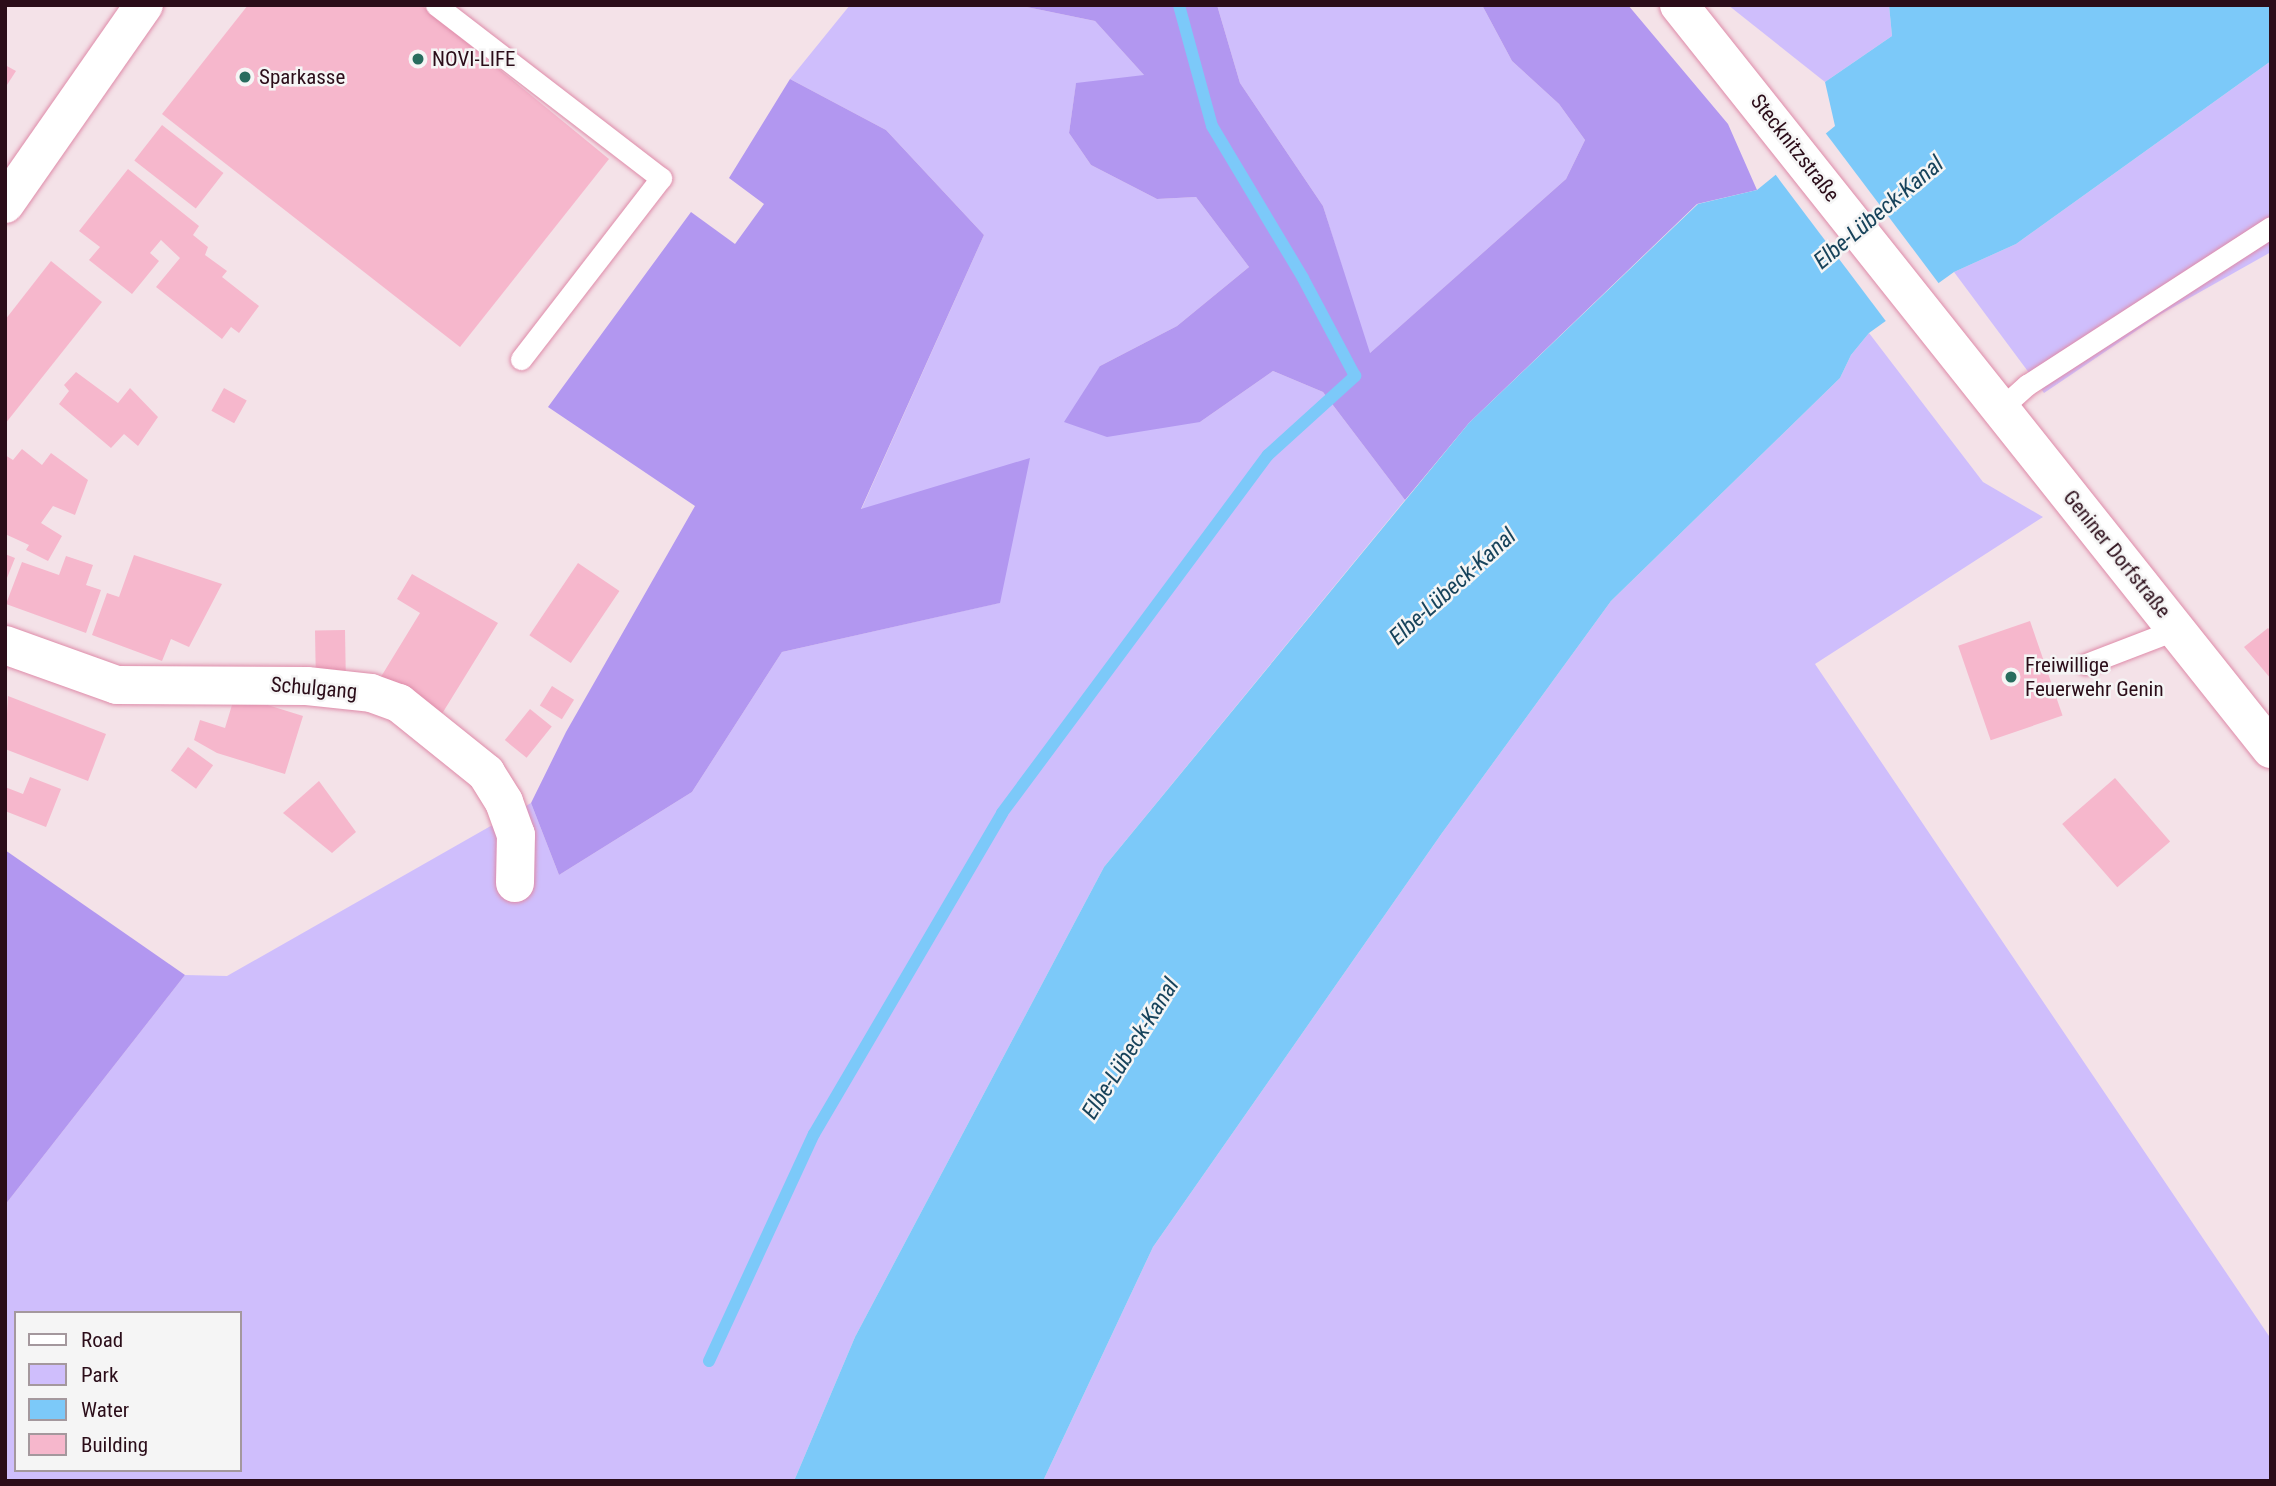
<!DOCTYPE html>
<meta charset="utf-8">
<style>
body{margin:0}
#map{position:relative;width:2276px;height:1486px;overflow:hidden;background:#f4e2e8;font-family:"Roboto Condensed",sans-serif}
div>[style]{position:absolute}
.green>*{inset:0;background:#cfbefc}
.forest>*{inset:0;background:#b297f0}
.water>*{inset:0;background:#7cc9f9}
.pier>*{inset:0;background:#f4e2e8;transform-origin:0 0}
.stream>*{height:12px;margin:-6px;padding:0 6px;transform-origin:6px;border-radius:6px;background:#7cc9f9}
.building>*{inset:0;background:#f6b7cc;transform-origin:0 0}
.roads{filter:drop-shadow(0 0 2px #de8ba9) drop-shadow(0 0 2px #de8ba9)}
.lane>*{height:21px;margin:-10.5px;padding:0 10.5px;transform-origin:10.5px;border-radius:10.5px;background:#fff}
.street>*{height:38px;margin:-19px;padding:0 19px;transform-origin:19px;border-radius:19px;background:#fff}
.secondary>*{height:38px;margin:-19px;padding:0 19px;transform-origin:19px;border-radius:19px;background:#fff}
.dots>*{width:19px;height:19px;translate:-50% -50%;box-sizing:border-box;border:4px solid #f5f5f5;border-radius:50%}
span{translate:-50% -50%;white-space:nowrap;text-align:center;line-height:1.15;-webkit-text-stroke:5px #f5f5f5;paint-order:stroke}
.poi-label{font-size:21px;color:#2b0d19}
.left{translate:0 -50%;text-align:left}
.street-label{font-size:21px;color:#2b0d19}
.water-label{font-size:23px;color:#17435b;font-style:italic}
.frame{position:absolute;inset:0;border:7px solid #2b0d19;pointer-events:none}
.legend{position:absolute;left:14px;top:1311px;width:228px;height:161px;box-sizing:border-box;background:#f5f5f5;border:2px solid #a4989d;margin:0;padding:9px 12px;list-style:none;font-size:21px;color:#2b0d19}
.legend li{display:flex;align-items:center;gap:14px;height:35px}
.legend b{width:35px;border:2px solid #a4989d}
</style>
<div id="map">
<div class="green">
<i style="clip-path:polygon(evenodd,850px 5px,1017px 5px,1095px 21px,1145px 76px,1076px 84px,1069px 133px,1091px 165px,1157px 199px,1196px 197px,1249px 267px,1177px 326px,1100px 366px,1200px 422px,1273px 371px,1323px 392px,1405px 500px,1104px 867px,855px 1337px,794px 1481px,5px 1481px,5px 1205px,185px 975px,227px 976px,531px 803px,559px 875px,692px 792px,782px 652px,999px 603px,861px 510px,984px 235px,886px 130px,790px 79px,850px 5px,16px 1313px,240px 1313px,240px 1470px,16px 1470px,16px 1313px)"></i>
<i style="clip-path:polygon(1217px 5px,1482px 5px,1512px 61px,1559px 104px,1585px 140px,1566px 179px,1369px 354px,1323px 206px,1240px 83px)"></i>
<i style="clip-path:polygon(1728px 5px,1889px 5px,1892px 36px,1825px 82px)"></i>
<i style="clip-path:polygon(2271px 61px,2271px 252px,2161px 314px,2044px 393px,1954px 272px,2016px 244px)"></i>
<i style="clip-path:polygon(1869px 333px,1983px 482px,2043px 517px,1815px 664px,2271px 1339px,2271px 1481px,1043px 1481px,1153px 1247px,1442px 833px,1611px 601px,1840px 378px,1851px 355px)"></i>
</div>
<div class="forest">
<i style="clip-path:polygon(1017px 5px,1217px 5px,1240px 83px,1323px 206px,1370px 353px,1566px 179px,1585px 140px,1559px 104px,1512px 61px,1482px 5px,1628px 5px,1728px 124px,1757px 190px,1697px 204px,1469px 423px,1405px 500px,1323px 392px,1273px 371px,1200px 422px,1107px 437px,1064px 422px,1100px 366px,1177px 326px,1249px 267px,1196px 197px,1157px 199px,1091px 165px,1069px 133px,1076px 83px,1144px 75px,1095px 21px)"></i>
<i style="clip-path:polygon(790px 79px,886px 130px,984px 235px,861px 509px,1030px 458px,1000px 603px,782px 652px,692px 792px,559px 875px,531px 803px,566px 732px,695px 506px,548px 407px,691px 212px,735px 244px,764px 204px,729px 178px)"></i>
<i style="clip-path:polygon(5px 850px,185px 975px,5px 1205px)"></i>
</div>
<div class="water">
<i style="clip-path:polygon(1889px 5px,2271px 5px,2271px 61px,2016px 244px,1954px 272px,1869px 333px,1851px 355px,1840px 378px,1611px 601px,1442px 833px,1153px 1247px,1043px 1481px,794px 1481px,855px 1337px,1104px 867px,1469px 423px,1698px 204px,1757px 190px,1835px 126px,1825px 82px,1892px 36px)"></i>
</div>
<div class="pier">
<i style="left:1824px;top:131px;width:193px;height:65px;rotate:53deg"></i>
</div>
<div class="stream">
<i style="left:709px;top:1361px;width:250px;rotate:-65.2deg"></i>
<i style="left:814px;top:1134px;width:372px;rotate:-59.6deg"></i>
<i style="left:1002px;top:813px;width:446px;rotate:-53.4deg"></i>
<i style="left:1268px;top:455px;width:118px;rotate:-42.2deg"></i>
<i style="left:1355px;top:376px;width:111px;rotate:-118deg"></i>
<i style="left:1303px;top:278px;width:177px;rotate:-120.9deg"></i>
<i style="left:1212px;top:126px;width:125px;rotate:-105.3deg"></i>
</div>
<div class="building">
<i style="clip-path:polygon(248px 5px,421px 5px,609px 159px,460px 347px,162px 114px)"></i>
<i style="clip-path:polygon(5px 65px,16px 71px,5px 88px)"></i>
<i style="left:162px;top:125px;width:78px;height:45px;rotate:38deg"></i>
<i style="clip-path:polygon(128px 169px,199px 226px,193px 235px,208px 247px,205px 255px,227px 271px,222px 277px,259px 306px,239px 333px,231px 327px,222px 339px,156px 287px,180px 258px,161px 240px,150px 253px,159px 261px,132px 294px,89px 260px,100px 247px,79px 231px)"></i>
<i style="clip-path:polygon(51px 261px,102px 302px,5px 424px,5px 320px)"></i>
<i style="clip-path:polygon(76px 372px,118px 403px,130px 388px,158px 417px,138px 446px,124px 434px,111px 448px,59px 404px,69px 391px,64px 385px)"></i>
<i style="left:224px;top:388px;width:26px;height:26px;rotate:29deg"></i>
<i style="clip-path:polygon(22px 449px,42px 465px,51px 453px,88px 480px,75px 515px,53px 506px,41px 523px,62px 536px,48px 561px,26px 550px,29px 545px,5px 534px,5px 455px,13px 460px)"></i>
<i style="clip-path:polygon(5px 554px,15px 558px,5px 583px)"></i>
<i style="clip-path:polygon(134px 555px,222px 584px,189px 647px,171px 639px,162px 661px,92px 635px,107px 593px,119px 597px)"></i>
<i style="clip-path:polygon(66px 556px,93px 565px,86px 585px,101px 590px,86px 633px,6px 604px,22px 562px,59px 575px)"></i>
<i style="left:578px;top:563px;width:50px;height:87px;rotate:34deg"></i>
<i style="clip-path:polygon(412px 574px,498px 623px,440px 717px,379px 680px,420px 613px,397px 599px)"></i>
<i style="left:2030px;top:621px;width:100px;height:76px;rotate:71deg"></i>
<i style="clip-path:polygon(2268px 628px,2271px 631px,2271px 679px,2244px 647px)"></i>
<i style="left:345px;top:630px;width:46px;height:30px;rotate:89deg"></i>
<i style="left:552px;top:686px;width:26px;height:23px;rotate:32deg"></i>
<i style="clip-path:polygon(235px 695px,303px 716px,285px 774px,217px 753px,194px 740px,200px 720px,225px 728px)"></i>
<i style="clip-path:polygon(8px 696px,106px 734px,88px 781px,5px 749px)"></i>
<i style="left:530px;top:709px;width:28px;height:40px;rotate:39deg"></i>
<i style="left:188px;top:747px;width:31px;height:29px;rotate:36deg"></i>
<i style="clip-path:polygon(30px 777px,61px 789px,46px 827px,5px 811px,5px 787px,23px 794px)"></i>
<i style="left:2115px;top:778px;width:84px;height:70px;rotate:49deg"></i>
<i style="clip-path:polygon(319px 781px,356px 832px,332px 853px,283px 813px)"></i>
</div>
<div class="roads">
<div class="lane">
<i style="left:436px;top:5px;width:284px;rotate:37.6deg"></i>
<i style="left:661px;top:178px;width:229px;rotate:127.7deg"></i>
<i style="left:1999px;top:410px;width:38px;rotate:-42deg"></i>
<i style="left:2027px;top:385px;width:291px;rotate:-32.9deg"></i>
<i style="left:2086px;top:664px;width:97px;rotate:-21deg"></i>
</div>
<div class="street">
<i style="left:5px;top:645px;width:119px;rotate:19.7deg"></i>
<i style="left:117px;top:685px;width:190px;rotate:0.3deg"></i>
<i style="left:307px;top:686px;width:64px;rotate:6.2deg"></i>
<i style="left:371px;top:693px;width:30px;rotate:20deg"></i>
<i style="left:399px;top:703px;width:112px;rotate:38.8deg"></i>
<i style="left:486px;top:773px;width:34px;rotate:58deg"></i>
<i style="left:504px;top:802px;width:35px;rotate:70deg"></i>
<i style="left:516px;top:835px;width:48px;rotate:91.2deg"></i>
</div>
<div class="secondary">
<i style="left:1679px;top:5px;width:951px;rotate:51.49deg"></i>
<i style="left:5px;top:204px;width:243px;rotate:-55.1deg"></i>
</div>
</div>
<div class="dots">
<i style="left:418px;top:59px;background:#286c5e"></i>
<i style="left:245px;top:77px;background:#286c5e"></i>
<i style="left:2011px;top:677px;background:#286c5e"></i>
</div>
<div class="poi-label">
<span class="left" style="left:432px;top:59px">NOVI-LIFE</span>
<span class="left" style="left:259px;top:77px">Sparkasse</span>
<span class="left" style="left:2025px;top:677px">Freiwillige<br>Feuerwehr Genin</span>
</div>
<div class="street-label">
<span style="left:1795px;top:148px;rotate:52deg">Stecknitzstraße</span>
<span style="left:2117px;top:554px;rotate:51deg">Geniner Dorfstraße</span>
<span style="left:314px;top:688px;rotate:5deg">Schulgang</span>
</div>
<div class="water-label">
<span style="left:1879px;top:213px;rotate:-40deg">Elbe-Lübeck-Kanal</span>
<span style="left:1453px;top:587px;rotate:-42deg">Elbe-Lübeck-Kanal</span>
<span style="left:1131px;top:1049px;rotate:-58deg">Elbe-Lübeck-Kanal</span>
</div>
<div class="frame"></div>
<ul class="legend">
<li><b style="height:9px;background:#fff"></b>Road</li>
<li><b style="height:19px;background:#cfbefc"></b>Park</li>
<li><b style="height:19px;background:#7cc9f9"></b>Water</li>
<li><b style="height:19px;background:#f6b7cc"></b>Building</li>
</ul>
</div>
